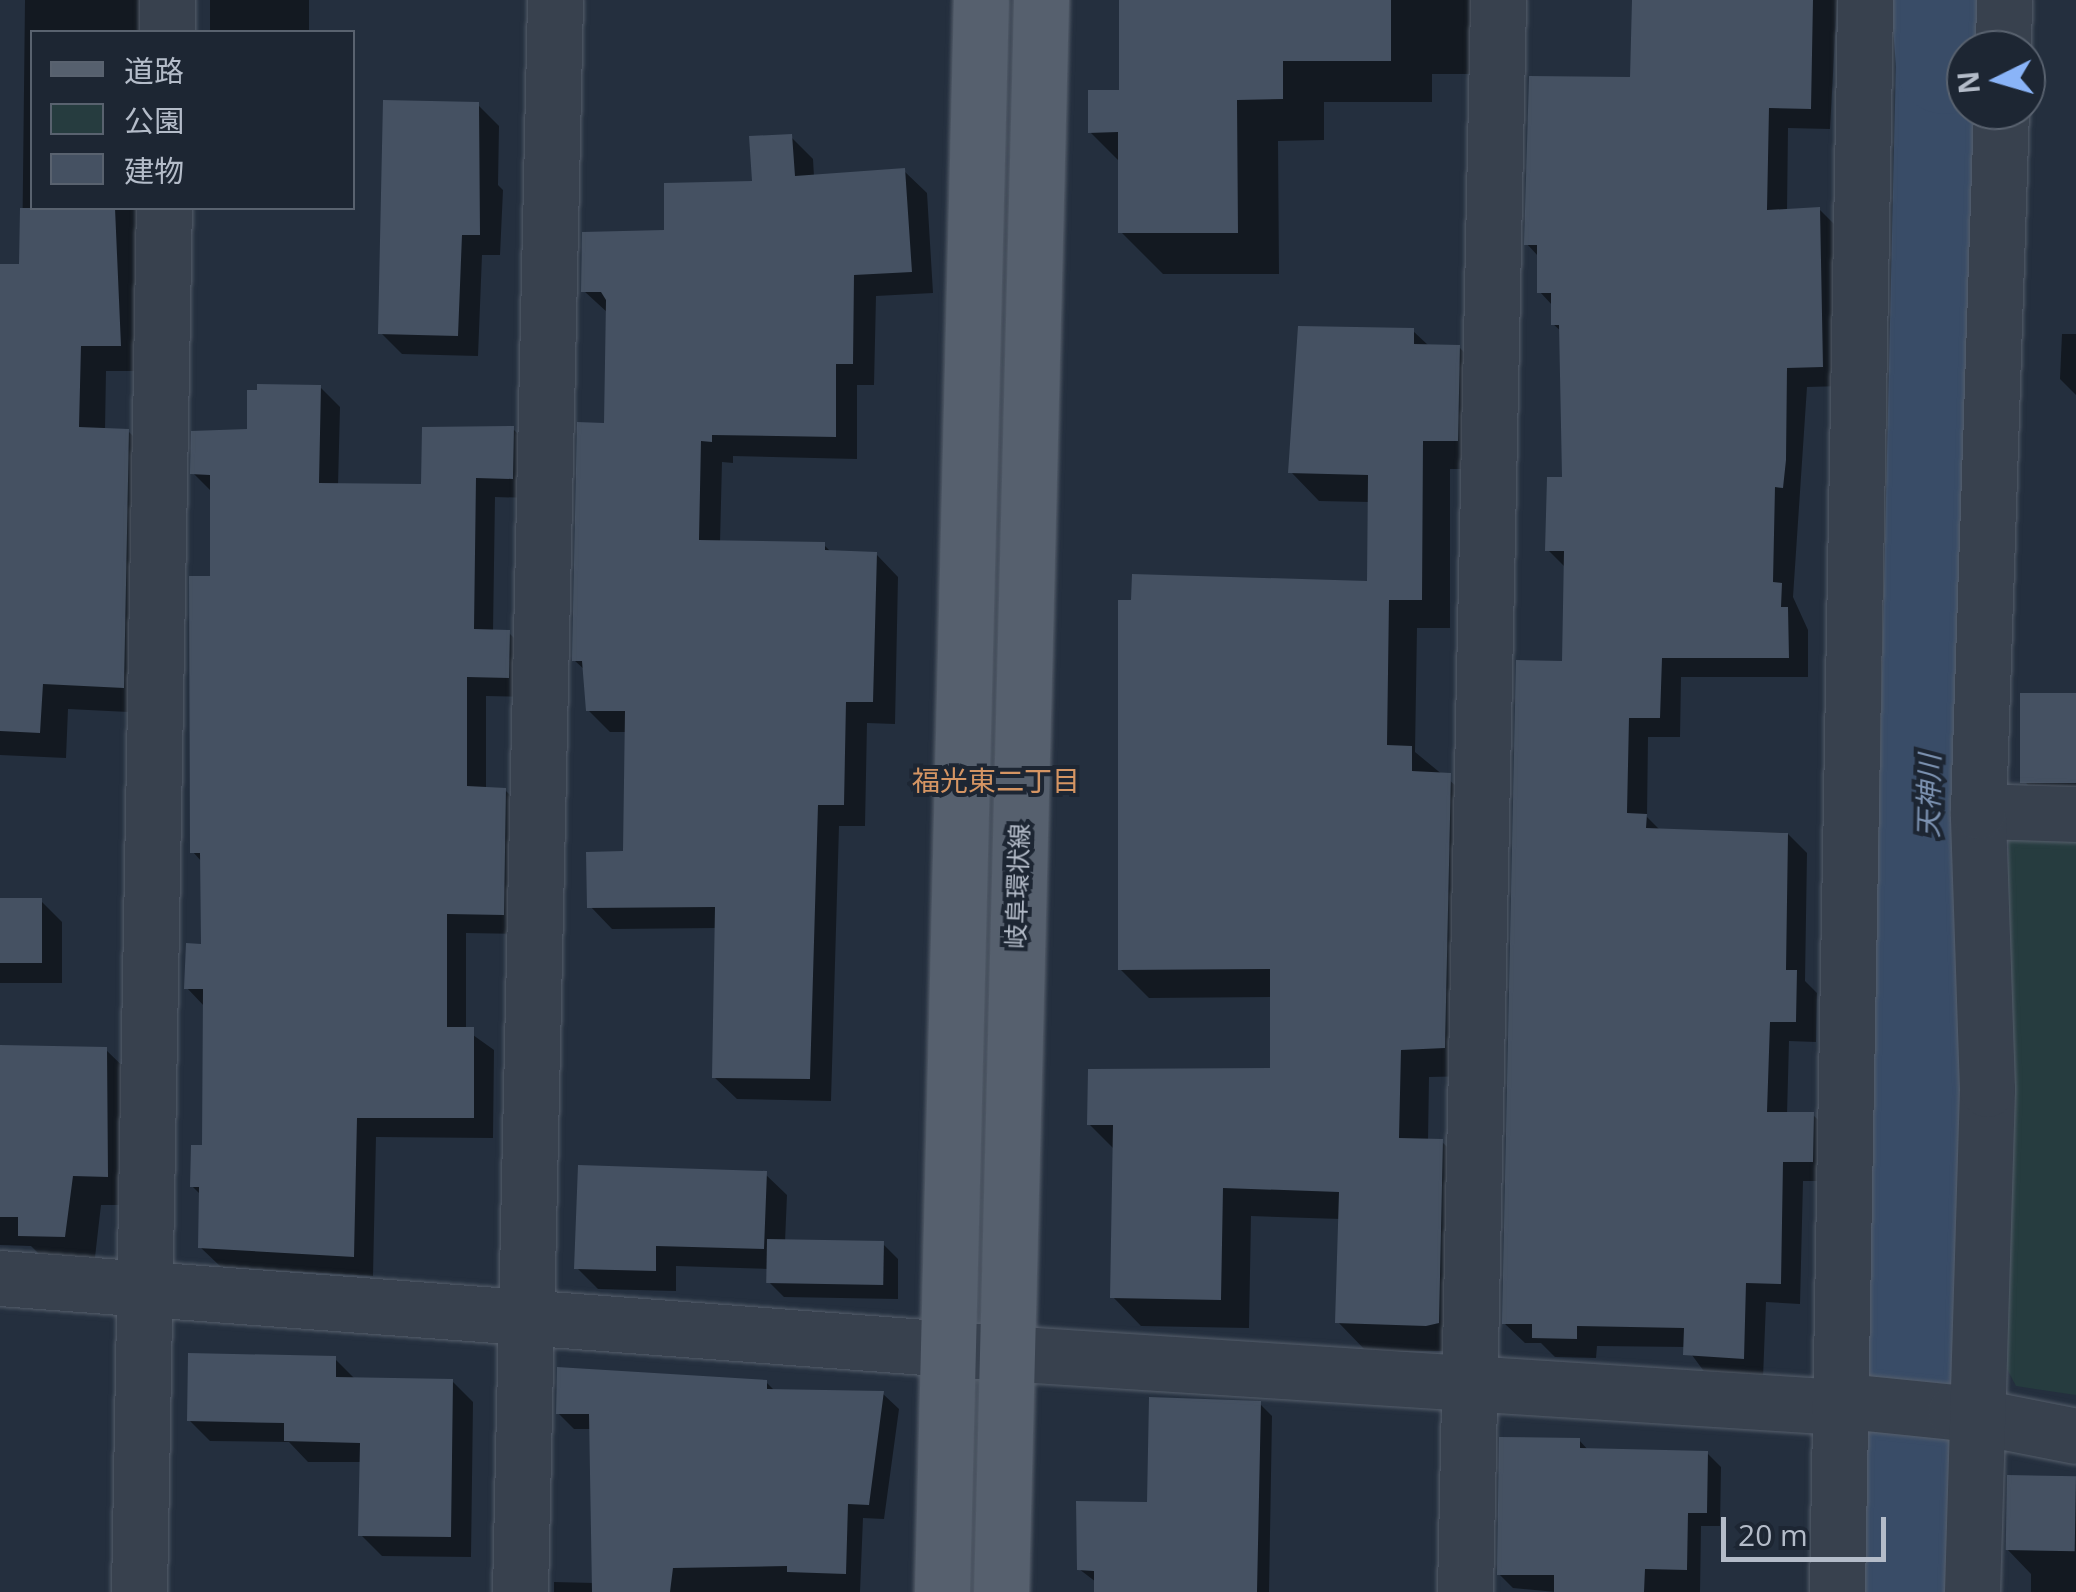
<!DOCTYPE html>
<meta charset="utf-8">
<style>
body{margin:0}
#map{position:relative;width:2076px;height:1592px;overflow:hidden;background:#242f3e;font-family:"Open Sans","Noto Sans JP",sans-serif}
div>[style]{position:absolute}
.green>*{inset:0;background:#263c3f}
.shadow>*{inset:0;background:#0007;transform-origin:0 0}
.river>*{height:98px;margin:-49px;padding:0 49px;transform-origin:49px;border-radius:49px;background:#394c67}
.building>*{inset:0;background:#455162;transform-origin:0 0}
.roads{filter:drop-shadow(0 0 2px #565f6c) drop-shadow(0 0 2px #565f6c)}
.minor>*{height:55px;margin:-27.5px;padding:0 27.5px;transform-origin:27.5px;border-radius:27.5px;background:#38414e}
.major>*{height:55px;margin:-27.5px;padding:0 27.5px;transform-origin:27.5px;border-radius:27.5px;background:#56606e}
span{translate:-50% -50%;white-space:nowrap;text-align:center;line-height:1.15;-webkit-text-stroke:8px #1d2633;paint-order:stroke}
.street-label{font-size:25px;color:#b4bcc9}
.neighbourhood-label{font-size:28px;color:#d59563}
.water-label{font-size:28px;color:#7c92b1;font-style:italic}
.legend{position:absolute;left:30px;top:30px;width:325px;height:180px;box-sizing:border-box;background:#1d2633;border:2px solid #59626f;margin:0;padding:12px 18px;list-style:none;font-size:30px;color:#b4bcc9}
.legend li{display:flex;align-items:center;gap:20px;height:50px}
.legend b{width:50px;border:2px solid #59626f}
.north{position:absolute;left:1946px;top:30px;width:100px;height:100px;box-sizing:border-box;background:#1d2633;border:2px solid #59626f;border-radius:50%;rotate:265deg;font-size:28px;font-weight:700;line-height:40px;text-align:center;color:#b4bcc9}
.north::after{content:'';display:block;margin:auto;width:35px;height:45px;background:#8ab4f8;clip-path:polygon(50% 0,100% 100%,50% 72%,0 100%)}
.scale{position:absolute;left:1721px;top:1517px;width:165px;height:45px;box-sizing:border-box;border:5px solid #b4bcc9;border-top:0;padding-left:12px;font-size:30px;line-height:35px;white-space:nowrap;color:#b4bcc9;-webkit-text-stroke:8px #1d2633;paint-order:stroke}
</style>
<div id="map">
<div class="green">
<i style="clip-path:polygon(2009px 832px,2076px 832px,2076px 1395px,2016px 1386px,1995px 1346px)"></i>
</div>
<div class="shadow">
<i style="clip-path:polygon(25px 0,144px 0,143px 32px,32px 32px,32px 208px,141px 208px,146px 371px,106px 371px,105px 430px,128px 431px,154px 457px,149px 713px,68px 709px,66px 758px,0 755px,0 266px,22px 267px)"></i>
<i style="left:210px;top:0;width:99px;height:32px"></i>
<i style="clip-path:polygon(1122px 0,1508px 0,1506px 74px,1432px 74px,1432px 102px,1324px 102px,1324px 140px,1278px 141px,1279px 274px,1163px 274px,1121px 232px,1120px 162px,1090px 132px,1122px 92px)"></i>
<i style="clip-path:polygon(1635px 0,1837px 0,1830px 129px,1788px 128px,1787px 211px,1819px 209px,1840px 230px,1843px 386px,1807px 387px,1793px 597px,1808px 630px,1808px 677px,1681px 677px,1680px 737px,1648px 737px,1647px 817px,1660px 830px,1787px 833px,1807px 853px,1805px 981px,1817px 993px,1816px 1042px,1789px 1041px,1787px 1115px,1813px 1115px,1834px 1135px,1833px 1181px,1803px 1181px,1800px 1304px,1766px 1302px,1763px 1378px,1706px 1374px,1686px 1347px,1597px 1346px,1596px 1358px,1555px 1357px,1541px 1343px,1525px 1343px,1504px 1323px,1565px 663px,1566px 568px,1548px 550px,1565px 480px,1562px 332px,1553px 324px,1553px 306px,1540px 292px,1539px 257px,1527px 244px,1633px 80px)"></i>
<i style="clip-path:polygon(478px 105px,499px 126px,498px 185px,503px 190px,500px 255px,482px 255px,478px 356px,402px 354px,381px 333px)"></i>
<i style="clip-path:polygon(791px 137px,813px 159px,814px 177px,904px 171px,927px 193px,933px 293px,876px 296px,874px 385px,857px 385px,857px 459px,733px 456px,733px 463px,722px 462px,720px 543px,824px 545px,832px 553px,876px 554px,898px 577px,895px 724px,867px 723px,865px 826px,839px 826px,831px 1101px,737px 1099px,714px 1077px,717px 928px,612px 929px,590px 906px,625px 853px,627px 732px,610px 732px,588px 710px,586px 671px,574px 660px,607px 425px,608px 313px,584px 291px,667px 232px,754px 184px)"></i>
<i style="clip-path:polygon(1413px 331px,1429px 346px,1459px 347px,1487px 376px,1485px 469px,1450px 469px,1450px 628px,1417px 628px,1415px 752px,1478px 804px,1473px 1076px,1429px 1077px,1428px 1141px,1442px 1142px,1471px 1170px,1467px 1351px,1366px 1351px,1338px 1322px,1341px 1219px,1251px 1216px,1249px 1328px,1141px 1326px,1113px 1297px,1115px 1150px,1089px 1124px,1272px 1070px,1272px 997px,1149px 998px,1120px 969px,1370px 584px,1370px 502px,1319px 501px,1291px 472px)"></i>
<i style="clip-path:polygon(2062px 334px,2076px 334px,2076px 395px,2060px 379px)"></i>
<i style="clip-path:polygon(320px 387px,340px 407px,338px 486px,423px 487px,513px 429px,533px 449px,532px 498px,495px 497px,493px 632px,509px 633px,529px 653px,528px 697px,486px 696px,486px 789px,505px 790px,525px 810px,523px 934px,466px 933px,466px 1030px,494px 1050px,493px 1138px,376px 1137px,373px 1276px,221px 1267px,200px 1247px,201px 1195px,192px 1186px,205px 1148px,205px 1007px,187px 988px,203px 946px,202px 862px,193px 852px,212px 579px,212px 492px,193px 473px)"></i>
<i style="clip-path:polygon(2076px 698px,2076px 796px,2038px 795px,2023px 780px)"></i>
<i style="clip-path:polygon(0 900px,41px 901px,62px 922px,62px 983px,0 983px)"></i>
<i style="clip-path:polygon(0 1047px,106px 1050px,136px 1079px,136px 1205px,101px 1205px,94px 1266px,50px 1265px,31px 1246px,0 1245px)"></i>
<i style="clip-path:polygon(765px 1174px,787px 1195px,785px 1242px,883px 1244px,898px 1259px,898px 1299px,784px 1297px,769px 1282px,769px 1269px,676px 1266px,676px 1291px,598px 1289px,577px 1268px)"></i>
<i style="clip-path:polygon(335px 1359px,356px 1380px,452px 1381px,473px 1402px,471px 1557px,382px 1556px,361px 1535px,362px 1462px,308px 1462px,289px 1442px,210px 1441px,189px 1420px)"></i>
<i style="clip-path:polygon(766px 1382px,775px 1391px,883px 1394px,899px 1409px,884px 1519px,863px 1518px,860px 1592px,554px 1592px,554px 1582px,594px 1583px,591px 1429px,574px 1429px,558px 1413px)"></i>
<i style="clip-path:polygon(1259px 1403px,1272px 1416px,1269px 1592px,1096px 1592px,1096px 1582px,1079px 1569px)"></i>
<i style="clip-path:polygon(1579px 1440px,1589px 1451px,1707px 1453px,1721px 1467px,1720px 1526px,1701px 1526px,1700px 1592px,1556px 1592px,1513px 1588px,1499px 1574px)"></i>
<i style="clip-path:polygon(2076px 1479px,2076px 1592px,2031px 1592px,2031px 1574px,2007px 1549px)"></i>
</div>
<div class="river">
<i style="left:1910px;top:1592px;width:1527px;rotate:-88.69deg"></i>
<i style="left:1945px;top:65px;width:65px;rotate:-94.4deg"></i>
</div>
<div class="building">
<i style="clip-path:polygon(1119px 0,1391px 0,1391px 61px,1283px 61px,1283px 99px,1237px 100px,1238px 233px,1118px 233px,1118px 132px,1088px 133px,1088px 90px,1119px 90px)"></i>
<i style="clip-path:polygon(1632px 0,1813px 0,1811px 109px,1769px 108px,1767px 210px,1820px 207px,1823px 367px,1787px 368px,1786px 460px,1783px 488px,1775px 487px,1773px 582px,1782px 583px,1781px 607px,1788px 607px,1789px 658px,1662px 658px,1660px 718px,1629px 718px,1627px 813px,1647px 814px,1646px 828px,1788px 833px,1786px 970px,1797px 970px,1796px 1022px,1770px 1022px,1767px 1112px,1814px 1112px,1813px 1162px,1783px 1162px,1781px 1284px,1746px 1283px,1744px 1359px,1683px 1355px,1684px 1328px,1577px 1326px,1577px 1339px,1532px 1338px,1532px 1324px,1502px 1324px,1516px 660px,1562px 661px,1564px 551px,1545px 551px,1547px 477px,1562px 477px,1559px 325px,1551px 325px,1551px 293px,1537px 293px,1537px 245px,1524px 245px,1529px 76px,1630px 77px)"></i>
<i style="clip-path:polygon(383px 100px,479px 102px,480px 235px,462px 235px,458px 336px,378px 334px)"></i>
<i style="clip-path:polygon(792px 134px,795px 176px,905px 168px,912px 272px,854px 275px,853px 364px,836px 364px,836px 437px,712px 435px,712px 442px,701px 441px,699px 540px,825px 542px,825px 550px,877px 552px,873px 702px,846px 702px,844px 805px,818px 805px,810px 1079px,712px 1078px,715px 907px,587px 908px,586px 852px,623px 851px,625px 711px,586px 711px,582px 661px,572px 661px,577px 422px,604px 423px,606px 300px,601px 292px,581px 292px,582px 232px,664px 230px,664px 183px,752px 181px,749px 136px)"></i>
<i style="clip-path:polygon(20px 208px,115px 208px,121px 346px,81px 346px,79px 427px,129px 429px,124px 688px,43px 684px,40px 733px,0 731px,0 264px,19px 264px)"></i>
<i style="clip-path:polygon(1298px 326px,1414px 328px,1414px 344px,1460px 345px,1458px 441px,1423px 441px,1422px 600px,1389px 600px,1387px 745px,1412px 746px,1412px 771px,1451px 773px,1445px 1048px,1401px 1050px,1399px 1138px,1443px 1139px,1439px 1323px,1426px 1326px,1335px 1323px,1339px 1192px,1223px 1188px,1221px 1300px,1110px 1298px,1113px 1125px,1087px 1125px,1088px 1069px,1270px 1068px,1270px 969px,1118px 970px,1118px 600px,1131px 600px,1132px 574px,1367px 581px,1368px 475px,1288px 473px)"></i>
<i style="clip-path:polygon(257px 384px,321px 385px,319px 483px,421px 484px,422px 427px,514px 426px,513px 479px,476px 478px,474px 629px,510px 630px,509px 678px,467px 677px,467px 786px,506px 788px,504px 915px,447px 914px,447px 1027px,474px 1027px,474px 1118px,357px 1118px,354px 1257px,198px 1248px,199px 1187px,190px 1187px,191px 1145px,202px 1145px,203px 989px,184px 989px,186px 943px,201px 944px,200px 853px,190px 853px,189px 576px,210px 576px,210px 475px,190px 474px,191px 431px,247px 429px,247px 390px,257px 390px)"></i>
<i style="left:2076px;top:693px;width:90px;height:56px;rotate:90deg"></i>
<i style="left:0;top:898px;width:42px;height:65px"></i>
<i style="clip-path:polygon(0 1045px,107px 1047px,108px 1177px,73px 1176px,65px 1237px,18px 1236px,18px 1217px,0 1217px)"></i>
<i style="clip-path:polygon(578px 1165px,767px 1171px,764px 1249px,656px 1246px,656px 1271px,574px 1269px)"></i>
<i style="left:767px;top:1239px;width:117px;height:44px;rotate:1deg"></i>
<i style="clip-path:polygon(188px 1353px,336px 1356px,336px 1377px,453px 1379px,451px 1537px,358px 1536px,360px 1443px,284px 1441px,284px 1423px,187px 1421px)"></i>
<i style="clip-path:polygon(557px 1367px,767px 1380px,767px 1389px,884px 1391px,869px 1505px,848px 1504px,846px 1574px,787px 1572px,787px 1566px,673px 1568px,670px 1592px,592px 1592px,589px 1414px,556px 1414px)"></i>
<i style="clip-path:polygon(1149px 1397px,1261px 1401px,1257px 1592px,1094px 1592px,1094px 1571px,1077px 1570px,1076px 1501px,1147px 1502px)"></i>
<i style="clip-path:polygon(1499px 1437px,1580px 1438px,1580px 1448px,1708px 1451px,1707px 1513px,1688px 1513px,1687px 1570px,1645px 1569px,1644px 1592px,1554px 1592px,1554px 1575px,1497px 1575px)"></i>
<i style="left:2007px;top:1475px;width:69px;height:75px;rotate:1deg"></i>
</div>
<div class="roads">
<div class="minor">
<i style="left:167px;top:32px;width:32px;rotate:-90deg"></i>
<i style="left:2003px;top:50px;width:50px;rotate:-88.9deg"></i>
<i style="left:1978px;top:811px;width:98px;rotate:1.8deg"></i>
<i style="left:0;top:1278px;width:1007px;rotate:4.27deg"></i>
<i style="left:1004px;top:1353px;width:837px;rotate:3.7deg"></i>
<i style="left:1839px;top:1407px;width:18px;rotate:-16deg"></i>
<i style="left:1856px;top:1402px;width:100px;rotate:5.8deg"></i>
<i style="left:1955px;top:1412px;width:123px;rotate:11.2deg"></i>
<i style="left:139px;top:1592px;width:1384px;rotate:-88.97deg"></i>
<i style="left:520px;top:1592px;width:1592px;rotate:-88.74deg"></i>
<i style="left:1465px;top:1592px;width:1592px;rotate:-88.81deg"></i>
<i style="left:1837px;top:1592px;width:1592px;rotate:-88.99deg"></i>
<i style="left:1972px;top:1592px;width:503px;rotate:-88.29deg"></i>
<i style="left:1987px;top:1089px;width:278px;rotate:-91.9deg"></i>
<i style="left:1978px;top:811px;width:701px;rotate:-88.12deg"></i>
</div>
<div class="major">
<i style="left:942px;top:1592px;width:1592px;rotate:-88.6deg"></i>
<i style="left:1001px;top:1592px;width:1593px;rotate:-88.56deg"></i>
</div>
</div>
<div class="street-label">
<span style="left:1017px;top:886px;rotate:-88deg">岐阜環状線</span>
</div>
<div class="neighbourhood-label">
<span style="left:996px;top:780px">福光東二丁目</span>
</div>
<div class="water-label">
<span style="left:1928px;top:796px;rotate:-89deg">天神川</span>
</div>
<ul class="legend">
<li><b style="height:12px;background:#56606e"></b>道路</li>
<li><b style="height:28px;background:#263c3f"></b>公園</li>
<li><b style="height:28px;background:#455162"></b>建物</li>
</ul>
<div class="north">N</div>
<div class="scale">20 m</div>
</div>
